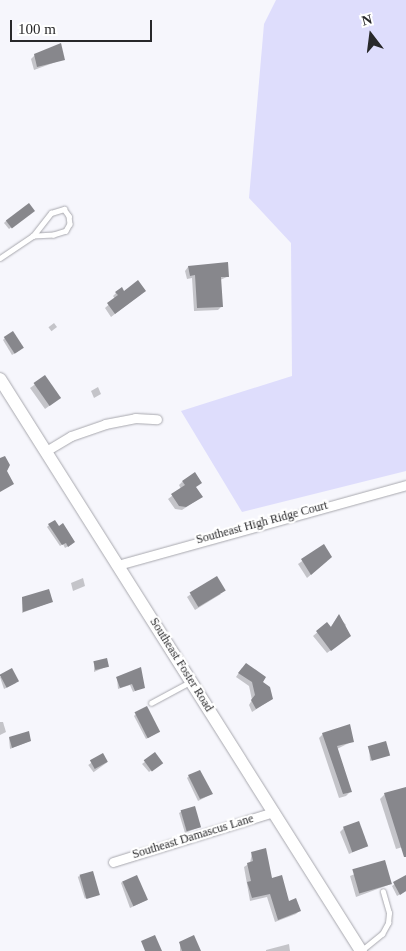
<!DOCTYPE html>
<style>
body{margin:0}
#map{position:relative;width:406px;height:951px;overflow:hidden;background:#f6f6fc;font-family:"Times New Roman",serif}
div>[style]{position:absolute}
.green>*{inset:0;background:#deddfc}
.shadow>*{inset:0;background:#0003;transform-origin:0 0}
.building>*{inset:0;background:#87878c;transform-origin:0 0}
.roads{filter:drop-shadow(0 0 1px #a8a8ae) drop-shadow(0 0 1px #a8a8ae)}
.service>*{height:4.5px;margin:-2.25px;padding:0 2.25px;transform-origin:2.25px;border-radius:2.25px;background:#fff}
.minor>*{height:9px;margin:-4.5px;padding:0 4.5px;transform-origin:4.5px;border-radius:4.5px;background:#fff}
.secondary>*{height:12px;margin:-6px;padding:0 6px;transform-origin:6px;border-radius:6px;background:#fff}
span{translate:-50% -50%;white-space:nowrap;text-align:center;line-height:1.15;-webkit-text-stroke:4.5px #fff;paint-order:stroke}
.street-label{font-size:12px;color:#28282a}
.north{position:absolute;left:346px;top:10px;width:50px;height:50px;-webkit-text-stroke:4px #fff;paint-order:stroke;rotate:345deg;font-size:14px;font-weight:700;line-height:20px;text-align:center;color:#28282a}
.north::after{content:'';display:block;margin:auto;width:18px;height:22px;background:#28282a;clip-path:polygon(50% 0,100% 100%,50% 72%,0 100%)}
.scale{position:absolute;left:10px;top:20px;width:142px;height:22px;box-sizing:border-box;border:2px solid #28282a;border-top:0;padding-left:6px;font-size:15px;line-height:18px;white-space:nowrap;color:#28282a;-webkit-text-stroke:4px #fff;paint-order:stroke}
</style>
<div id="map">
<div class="green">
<i style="clip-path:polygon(276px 0,406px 0,406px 471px,242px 512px,181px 411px,292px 376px,291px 243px,249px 198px,264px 24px)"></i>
</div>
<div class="shadow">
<i style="clip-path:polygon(35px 55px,64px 59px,34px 70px,31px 59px)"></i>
<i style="clip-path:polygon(31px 213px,9px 229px,4px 223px,6px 221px)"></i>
<i style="clip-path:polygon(227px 264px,227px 277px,220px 280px,222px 306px,218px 310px,194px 311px,192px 278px,187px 279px,185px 271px,188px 267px)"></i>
<i style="clip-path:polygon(116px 293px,124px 292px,141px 294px,111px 317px,105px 308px,115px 299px,113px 296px)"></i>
<i style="left:54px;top:323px;width:5px;height:7px;rotate:53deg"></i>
<i style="clip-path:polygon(5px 338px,20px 350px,12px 355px,3px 340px)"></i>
<i style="clip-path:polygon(45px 377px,56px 401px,45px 409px,30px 388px)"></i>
<i style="clip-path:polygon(98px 387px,101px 394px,94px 398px,91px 391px)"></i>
<i style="clip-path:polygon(182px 482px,195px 487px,197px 500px,182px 510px,175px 509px,168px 499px,181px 489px,179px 485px)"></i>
<i style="clip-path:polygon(49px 525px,58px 528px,72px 544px,65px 548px,63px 544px,60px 546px,47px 527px)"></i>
<i style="clip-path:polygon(324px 546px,327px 561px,307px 578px,298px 564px)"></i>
<i style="clip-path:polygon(83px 578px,85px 586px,73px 591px,71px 583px)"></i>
<i style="clip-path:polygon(191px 594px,221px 594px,195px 610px,187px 597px)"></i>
<i style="clip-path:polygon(22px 598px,51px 602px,22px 613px)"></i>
<i style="clip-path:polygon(338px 616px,346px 625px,343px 628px,346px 639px,327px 653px,313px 636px,327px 624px,330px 628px)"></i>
<i style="clip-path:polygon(94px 663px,108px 666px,94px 672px)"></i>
<i style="clip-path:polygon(242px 668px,261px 682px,272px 699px,252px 712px,249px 705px,252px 700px,249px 686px,236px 677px)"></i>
<i style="clip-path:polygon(12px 670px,16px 683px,4px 689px,0 677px)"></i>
<i style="clip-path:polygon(117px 678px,143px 687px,133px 692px,130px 685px,118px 689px)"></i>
<i style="clip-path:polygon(136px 714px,158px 732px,146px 739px,134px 716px)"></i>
<i style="clip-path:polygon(0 722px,3px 722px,6px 732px,0 735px)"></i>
<i style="clip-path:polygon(323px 734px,353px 741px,337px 749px,350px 792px,346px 796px,339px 798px,319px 738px)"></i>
<i style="clip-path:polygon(9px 738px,30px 741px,10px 749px)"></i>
<i style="clip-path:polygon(369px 747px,388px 755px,370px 761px)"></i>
<i style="clip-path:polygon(155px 754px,159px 765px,149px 772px,142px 764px)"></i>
<i style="left:102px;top:755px;width:9px;height:17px;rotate:54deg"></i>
<i style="clip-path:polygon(189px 776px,212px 794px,198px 801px,187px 778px)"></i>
<i style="clip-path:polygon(406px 788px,406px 846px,396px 849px,380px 799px,385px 794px)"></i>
<i style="clip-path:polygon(182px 811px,200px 827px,185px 833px,179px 813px)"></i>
<i style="clip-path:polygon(344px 828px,367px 846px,349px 854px,340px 832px)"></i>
<i style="clip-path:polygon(252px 853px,288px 902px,299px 911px,296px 914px,275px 922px,267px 897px,250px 901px,244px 867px,250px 863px)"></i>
<i style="clip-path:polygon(384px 862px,392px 886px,406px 876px,406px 891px,397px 896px,391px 884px,356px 897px,350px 876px)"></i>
<i style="left:92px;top:872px;width:23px;height:15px;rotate:72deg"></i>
<i style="clip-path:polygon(123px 881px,147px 900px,130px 908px,121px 883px)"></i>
<i style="clip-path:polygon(180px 943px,200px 951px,180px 951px)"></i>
<i style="clip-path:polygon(289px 944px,290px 951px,266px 951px,266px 950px)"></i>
</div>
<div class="building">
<i style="clip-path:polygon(61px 43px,65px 60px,37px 67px,34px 54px)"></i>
<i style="left:29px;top:203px;width:10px;height:29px;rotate:53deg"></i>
<i style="clip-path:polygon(228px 262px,229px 277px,221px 277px,223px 307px,197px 308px,195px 275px,190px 276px,188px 266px)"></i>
<i style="clip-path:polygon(138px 280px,146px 291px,115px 314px,107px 303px,118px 295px,115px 292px,122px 287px,124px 291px)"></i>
<i style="left:13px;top:331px;width:20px;height:11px;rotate:57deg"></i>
<i style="left:45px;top:375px;width:28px;height:14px;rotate:55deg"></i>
<i style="clip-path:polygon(5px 456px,10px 465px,7px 471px,14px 484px,0 492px,0 458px)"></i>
<i style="clip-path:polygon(195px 472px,202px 483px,196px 487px,203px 497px,186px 507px,179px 506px,171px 494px,185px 485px,182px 481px)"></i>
<i style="clip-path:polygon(55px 520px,59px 526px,63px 523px,75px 542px,68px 547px,66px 543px,62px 545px,48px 524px)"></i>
<i style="clip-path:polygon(324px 544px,332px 557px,311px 575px,301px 559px)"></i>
<i style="left:217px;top:576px;width:17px;height:32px;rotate:59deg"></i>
<i style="clip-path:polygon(49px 589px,53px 602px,23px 612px,22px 597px)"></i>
<i style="clip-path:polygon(339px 614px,351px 636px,331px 651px,316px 631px,327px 622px,331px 627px)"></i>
<i style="left:107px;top:658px;width:9px;height:14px;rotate:77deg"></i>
<i style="clip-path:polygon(246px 663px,266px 677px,263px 682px,270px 687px,273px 699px,256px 709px,251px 700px,255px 695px,252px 682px,238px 673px)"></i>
<i style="clip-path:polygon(141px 667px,145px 688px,135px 691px,132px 684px,120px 688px,116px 677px)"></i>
<i style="left:12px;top:668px;width:15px;height:14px;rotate:62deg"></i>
<i style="left:147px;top:706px;width:29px;height:14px;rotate:63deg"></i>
<i style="clip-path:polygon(350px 724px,354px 742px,337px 746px,352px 792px,343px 794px,322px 733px)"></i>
<i style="clip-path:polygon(29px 731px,31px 741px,12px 748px,9px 737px)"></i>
<i style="left:386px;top:741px;width:15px;height:19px;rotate:74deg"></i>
<i style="left:155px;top:752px;width:14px;height:14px;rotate:54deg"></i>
<i style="left:103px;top:753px;width:10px;height:15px;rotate:61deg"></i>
<i style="clip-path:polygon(200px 770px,213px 794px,200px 799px,188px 775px)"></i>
<i style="clip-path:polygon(406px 787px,406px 857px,404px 857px,384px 793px)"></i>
<i style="left:195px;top:806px;width:22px;height:15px;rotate:74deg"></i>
<i style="left:359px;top:821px;width:27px;height:17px;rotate:70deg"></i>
<i style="clip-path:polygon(266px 848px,272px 878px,282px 875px,289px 901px,296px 898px,301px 911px,278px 920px,270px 894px,252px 898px,247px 882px,251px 881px,247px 863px,253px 861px,251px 852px)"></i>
<i style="left:385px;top:860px;width:25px;height:34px;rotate:74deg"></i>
<i style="left:93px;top:871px;width:25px;height:14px;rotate:74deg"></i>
<i style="left:137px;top:875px;width:27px;height:16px;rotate:66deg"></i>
<i style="clip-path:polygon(406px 875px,406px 891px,400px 895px,393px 882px)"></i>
<i style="clip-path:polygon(155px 935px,162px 951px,145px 951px,141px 941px)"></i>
<i style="clip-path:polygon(194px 935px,201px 951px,182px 951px,179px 942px)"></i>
</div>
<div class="roads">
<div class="service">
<i style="left:0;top:258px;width:40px;rotate:-34deg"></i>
<i style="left:33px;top:236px;width:29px;rotate:-52deg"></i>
<i style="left:51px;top:213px;width:14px;rotate:-17deg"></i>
<i style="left:64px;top:209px;width:9px;rotate:54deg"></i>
<i style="left:69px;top:216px;width:8px;rotate:83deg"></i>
<i style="left:70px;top:224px;width:8px;rotate:120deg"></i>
<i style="left:66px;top:231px;width:13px;rotate:162deg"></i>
<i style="left:54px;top:235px;width:21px;rotate:177deg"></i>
<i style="left:151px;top:703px;width:44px;rotate:-28.3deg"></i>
<i style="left:362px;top:950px;width:26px;rotate:-39deg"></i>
<i style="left:382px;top:934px;width:13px;rotate:-61deg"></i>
<i style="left:388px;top:923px;width:10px;rotate:-84deg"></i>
<i style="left:389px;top:913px;width:22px;rotate:-106deg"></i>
</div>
<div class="minor">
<i style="left:46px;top:451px;width:29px;rotate:-31deg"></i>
<i style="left:71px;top:436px;width:36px;rotate:-19deg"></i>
<i style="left:105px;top:424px;width:31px;rotate:-11deg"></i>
<i style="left:135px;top:418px;width:22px;rotate:3deg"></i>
<i style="left:118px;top:565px;width:299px;rotate:-15.5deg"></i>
<i style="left:113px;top:862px;width:169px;rotate:-17.3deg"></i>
</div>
<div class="secondary">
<i style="left:0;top:379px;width:676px;rotate:57.74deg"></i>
</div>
</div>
<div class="street-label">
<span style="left:262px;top:523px;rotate:-15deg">Southeast High Ridge Court</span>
<span style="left:181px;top:665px;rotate:58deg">Southeast Foster Road</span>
<span style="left:193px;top:837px;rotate:-17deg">Southeast Damascus Lane</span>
</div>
<div class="north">N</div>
<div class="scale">100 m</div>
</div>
